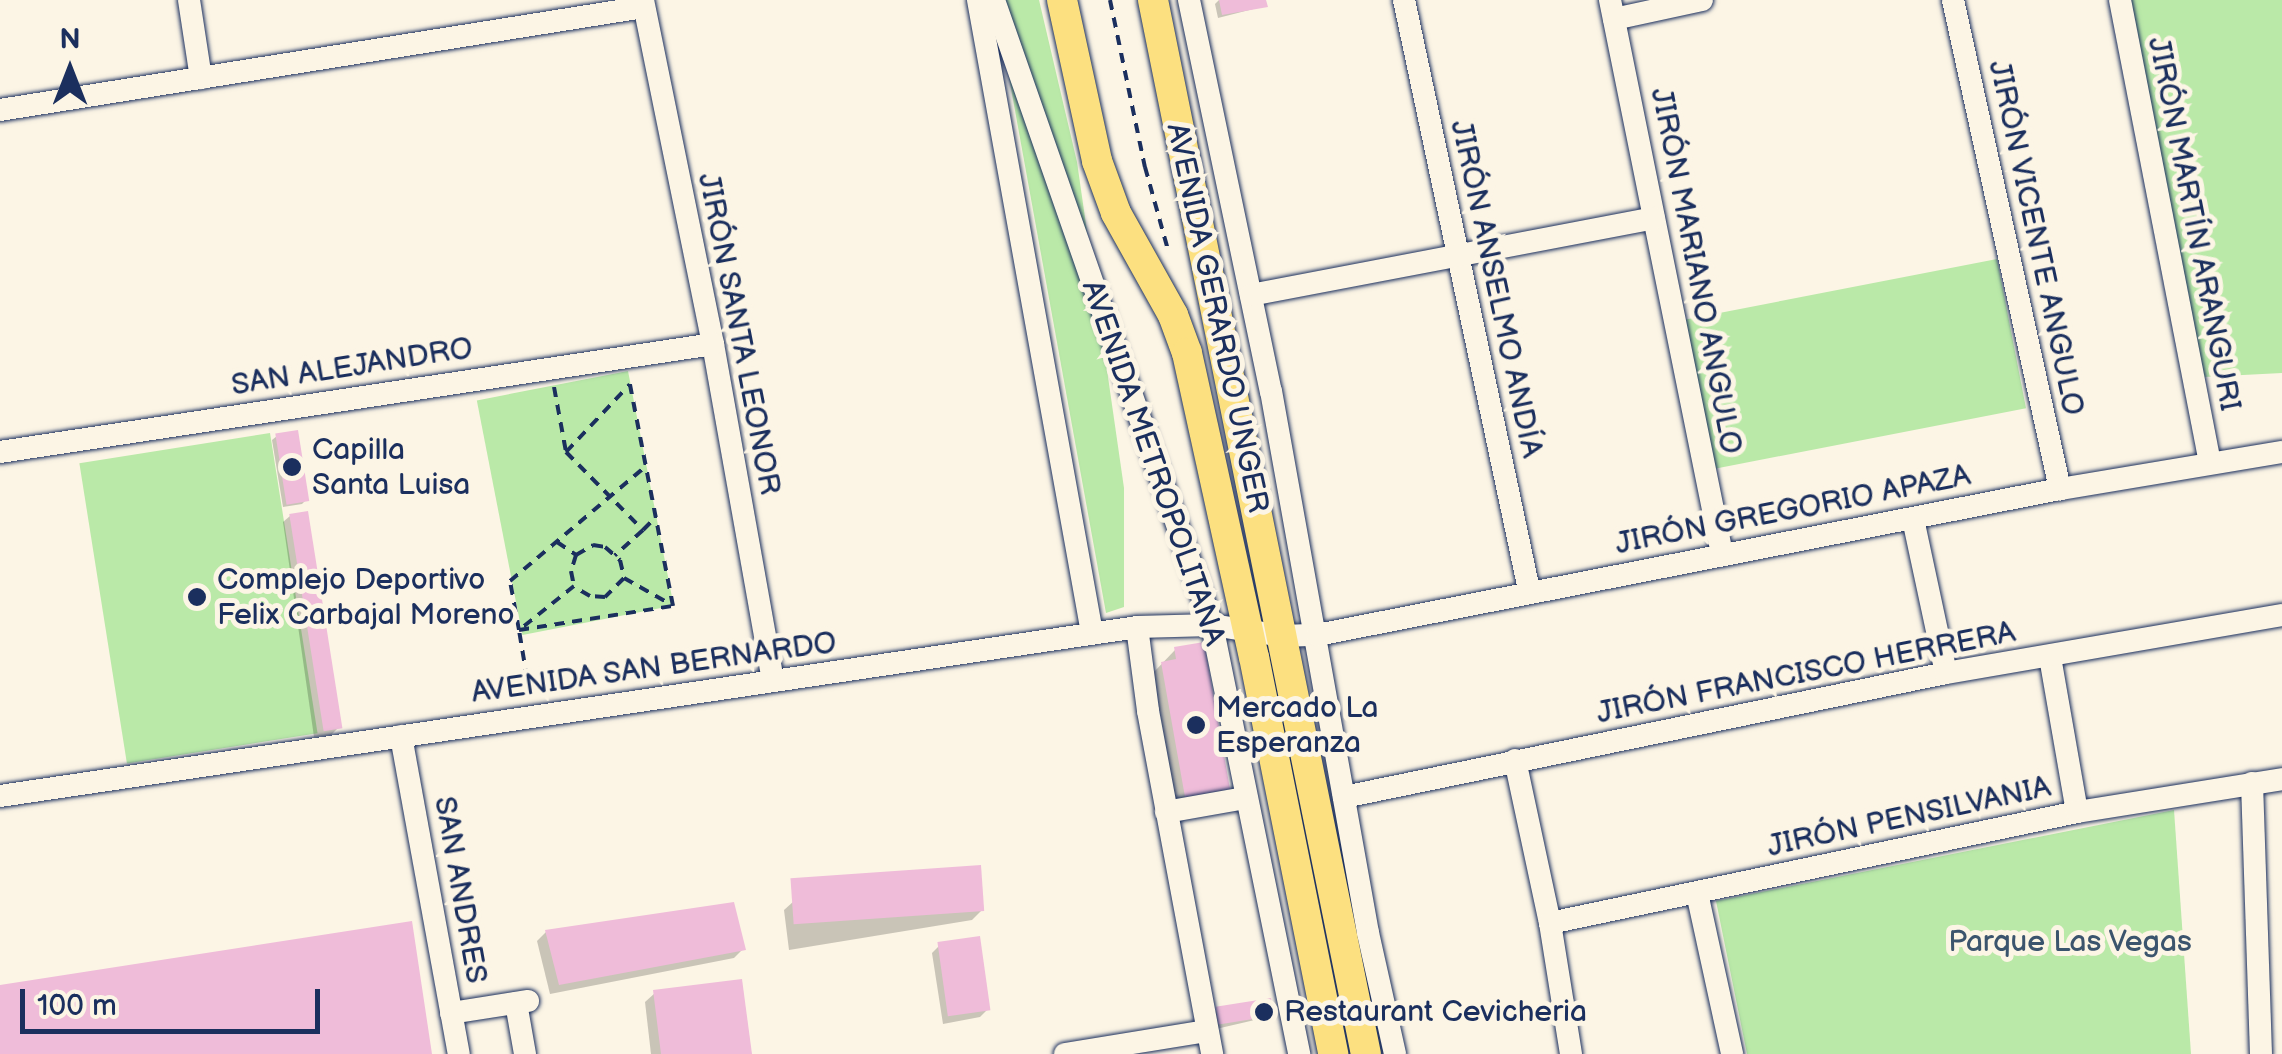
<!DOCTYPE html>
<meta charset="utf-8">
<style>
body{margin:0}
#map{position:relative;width:2282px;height:1054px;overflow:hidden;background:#fcf5e5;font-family:"Balsamiq Sans",sans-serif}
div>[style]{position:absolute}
.green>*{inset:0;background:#bae9a8;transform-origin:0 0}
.shadow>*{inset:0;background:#0003}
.building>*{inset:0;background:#efbcd9;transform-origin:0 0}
.path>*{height:4px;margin-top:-2px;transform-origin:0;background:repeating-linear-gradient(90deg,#1b2f5e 0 10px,transparent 0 18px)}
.roads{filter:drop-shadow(0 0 2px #1b2f5e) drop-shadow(0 0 2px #1b2f5e)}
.minor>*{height:22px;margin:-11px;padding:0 11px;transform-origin:11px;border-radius:11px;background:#fcf5e5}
.major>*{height:30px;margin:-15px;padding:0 15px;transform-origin:15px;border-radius:15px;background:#fce080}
.dots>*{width:28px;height:28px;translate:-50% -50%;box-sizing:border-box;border:5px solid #fcf5e5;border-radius:50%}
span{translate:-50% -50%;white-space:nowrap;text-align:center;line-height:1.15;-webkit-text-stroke:10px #fcf5e5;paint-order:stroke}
.street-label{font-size:30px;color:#1b2f5e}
.poi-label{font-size:30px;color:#1b2f5e}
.left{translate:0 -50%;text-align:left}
.park-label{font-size:30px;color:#3b546d}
.north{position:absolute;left:20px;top:20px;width:100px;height:100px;-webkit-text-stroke:8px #fcf5e5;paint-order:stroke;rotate:0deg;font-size:28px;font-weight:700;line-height:40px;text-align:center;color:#1b2f5e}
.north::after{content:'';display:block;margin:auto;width:35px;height:45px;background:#1b2f5e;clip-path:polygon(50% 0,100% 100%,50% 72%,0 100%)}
.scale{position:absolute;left:20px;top:989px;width:300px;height:45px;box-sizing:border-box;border:5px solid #1b2f5e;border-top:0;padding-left:12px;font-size:30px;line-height:35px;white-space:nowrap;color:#1b2f5e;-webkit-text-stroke:8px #fcf5e5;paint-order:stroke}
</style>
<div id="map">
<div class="green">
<i style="clip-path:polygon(995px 0,1039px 0,1077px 162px,1124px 488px,1124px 607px,1106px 613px)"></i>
<i style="clip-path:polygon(2131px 0,2282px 0,2282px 373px,2204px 377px)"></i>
<i style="left:1997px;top:259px;width:152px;height:317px;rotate:79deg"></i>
<i style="left:628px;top:371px;width:239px;height:154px;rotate:79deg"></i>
<i style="left:270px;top:433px;width:304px;height:193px;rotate:81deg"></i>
<i style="clip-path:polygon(2174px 810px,2191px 1054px,1747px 1054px,1716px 901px)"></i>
</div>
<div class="shadow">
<i style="clip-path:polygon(1219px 0,1264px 0,1265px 6px,1218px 18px,1215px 4px)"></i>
<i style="clip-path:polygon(277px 436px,306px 500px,302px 504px,283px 507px,272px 440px)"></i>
<i style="clip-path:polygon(290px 516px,338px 728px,331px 735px,314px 737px,283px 522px)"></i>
<i style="clip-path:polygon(1175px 650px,1228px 788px,1218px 798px,1176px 805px,1153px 673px)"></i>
<i style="clip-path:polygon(794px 901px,982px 910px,972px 920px,789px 950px,784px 910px)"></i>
<i style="clip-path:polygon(546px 932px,743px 949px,734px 958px,550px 994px,537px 941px)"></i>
<i style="clip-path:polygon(939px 946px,987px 1010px,980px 1017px,943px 1024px,932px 953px)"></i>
<i style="clip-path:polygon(655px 993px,749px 1054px,651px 1054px,645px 1002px)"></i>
<i style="clip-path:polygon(1217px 1010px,1272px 1016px,1216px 1029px,1213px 1014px)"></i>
</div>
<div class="building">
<i style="clip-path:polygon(1219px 0,1266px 0,1268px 7px,1222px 15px)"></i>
<i style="left:298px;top:430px;width:72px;height:23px;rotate:81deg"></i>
<i style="left:308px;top:511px;width:220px;height:19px;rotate:81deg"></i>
<i style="clip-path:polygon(1204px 642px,1230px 789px,1185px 797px,1161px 662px,1176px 659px,1174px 647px)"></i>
<i style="left:981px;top:865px;width:46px;height:191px;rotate:86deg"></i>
<i style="clip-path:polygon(734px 902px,746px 950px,559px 985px,545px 930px)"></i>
<i style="clip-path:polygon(412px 921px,432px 1054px,0 1054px,0 985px)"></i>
<i style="left:980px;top:936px;width:75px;height:43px;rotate:82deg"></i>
<i style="clip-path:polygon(742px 979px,752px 1054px,661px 1054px,653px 990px)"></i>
<i style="left:1271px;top:998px;width:18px;height:56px;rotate:81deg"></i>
</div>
<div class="path">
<i style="left:1110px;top:0;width:171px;rotate:78.2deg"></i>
<i style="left:1145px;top:167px;width:86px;rotate:74.5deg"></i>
<i style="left:554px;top:387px;width:66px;rotate:79.5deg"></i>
<i style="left:566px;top:452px;width:110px;rotate:45.4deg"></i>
<i style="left:643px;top:530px;width:38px;rotate:138deg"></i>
<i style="left:566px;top:452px;width:93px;rotate:-46.7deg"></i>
<i style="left:643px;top:530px;width:18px;rotate:-45deg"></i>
<i style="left:557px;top:542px;width:23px;rotate:34deg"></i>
<i style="left:576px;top:555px;width:17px;rotate:107deg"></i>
<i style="left:571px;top:571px;width:15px;rotate:79deg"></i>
<i style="left:574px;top:586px;width:70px;rotate:141.3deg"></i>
<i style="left:519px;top:630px;width:50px;rotate:-100.4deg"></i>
<i style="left:510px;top:581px;width:178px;rotate:-40.2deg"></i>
<i style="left:576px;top:555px;width:20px;rotate:-30deg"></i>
<i style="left:593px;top:545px;width:12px;rotate:9deg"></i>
<i style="left:605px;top:547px;width:20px;rotate:41deg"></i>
<i style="left:620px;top:560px;width:18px;rotate:77deg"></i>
<i style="left:624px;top:578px;width:27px;rotate:135deg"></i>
<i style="left:605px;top:597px;width:15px;rotate:-176deg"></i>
<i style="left:590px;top:596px;width:16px;rotate:-150deg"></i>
<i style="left:624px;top:578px;width:55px;rotate:29.4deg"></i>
<i style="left:530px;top:696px;width:67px;rotate:-99.5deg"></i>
<i style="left:519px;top:630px;width:156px;rotate:-8.9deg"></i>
<i style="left:673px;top:606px;width:231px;rotate:-101deg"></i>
</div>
<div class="roads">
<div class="minor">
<i style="left:189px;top:0;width:79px;rotate:81.3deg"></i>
<i style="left:643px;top:0;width:351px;rotate:78.5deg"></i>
<i style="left:713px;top:344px;width:342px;rotate:79.9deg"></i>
<i style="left:978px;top:0;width:643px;rotate:79.79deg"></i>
<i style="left:994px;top:0;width:662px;rotate:70.77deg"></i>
<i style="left:1212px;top:625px;width:438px;rotate:78.5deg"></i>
<i style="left:1189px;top:0;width:400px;rotate:78.2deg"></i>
<i style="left:1271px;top:391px;width:551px;rotate:79.85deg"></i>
<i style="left:1368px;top:933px;width:124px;rotate:77.4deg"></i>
<i style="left:1404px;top:0;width:603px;rotate:78.04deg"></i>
<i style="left:1610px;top:0;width:565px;rotate:78.57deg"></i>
<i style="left:1953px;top:0;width:501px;rotate:77.66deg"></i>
<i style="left:2120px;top:0;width:469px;rotate:79deg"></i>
<i style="left:1614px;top:19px;width:90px;rotate:-12.2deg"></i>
<i style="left:0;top:110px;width:652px;rotate:-9.09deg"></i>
<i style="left:1251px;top:295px;width:410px;rotate:-10.8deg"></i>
<i style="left:0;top:452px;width:721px;rotate:-8.61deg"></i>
<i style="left:1913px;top:519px;width:157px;rotate:77.9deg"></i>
<i style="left:1137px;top:627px;width:85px;rotate:82.5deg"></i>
<i style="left:1148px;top:711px;width:349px;rotate:79.4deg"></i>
<i style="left:2050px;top:657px;width:157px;rotate:80.1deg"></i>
<i style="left:401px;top:736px;width:323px;rotate:79.7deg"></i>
<i style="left:1515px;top:760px;width:167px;rotate:77.9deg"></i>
<i style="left:1550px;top:923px;width:133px;rotate:80.9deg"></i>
<i style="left:2252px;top:783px;width:271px;rotate:88.1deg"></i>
<i style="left:0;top:796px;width:1149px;rotate:-8.45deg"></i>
<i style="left:1137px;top:627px;width:75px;rotate:-1.5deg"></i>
<i style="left:1212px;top:625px;width:71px;rotate:8.9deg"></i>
<i style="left:1282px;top:636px;width:35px;rotate:-2deg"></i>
<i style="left:1317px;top:635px;width:757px;rotate:-11.12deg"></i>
<i style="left:2060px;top:489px;width:225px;rotate:-9.5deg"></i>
<i style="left:1344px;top:797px;width:615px;rotate:-11.64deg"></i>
<i style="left:1946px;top:673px;width:341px;rotate:-9.8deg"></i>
<i style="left:1166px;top:812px;width:80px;rotate:-10deg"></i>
<i style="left:1697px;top:893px;width:165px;rotate:77.7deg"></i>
<i style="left:1550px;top:923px;width:539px;rotate:-11.89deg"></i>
<i style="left:2077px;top:812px;width:208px;rotate:-9.1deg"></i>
<i style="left:516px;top:1003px;width:52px;rotate:80deg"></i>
<i style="left:451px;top:1013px;width:78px;rotate:-8.9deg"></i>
<i style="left:1065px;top:1054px;width:144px;rotate:-9.2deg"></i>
</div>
<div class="major">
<i style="left:1062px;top:0;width:165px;rotate:77.7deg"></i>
<i style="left:1097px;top:161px;width:55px;rotate:69.9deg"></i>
<i style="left:1116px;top:213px;width:117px;rotate:60.8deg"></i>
<i style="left:1173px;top:315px;width:40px;rotate:69.8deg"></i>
<i style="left:1187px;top:353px;width:311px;rotate:77.6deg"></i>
<i style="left:1254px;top:657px;width:405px;rotate:78.7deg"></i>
<i style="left:1153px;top:0;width:1075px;rotate:78.58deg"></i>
</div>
</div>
<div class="dots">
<i style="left:292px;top:467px;background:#1b2f5e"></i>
<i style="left:197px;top:597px;background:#1b2f5e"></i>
<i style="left:1196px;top:725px;background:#1b2f5e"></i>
<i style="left:1264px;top:1012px;background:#1b2f5e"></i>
</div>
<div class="street-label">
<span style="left:2194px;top:224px;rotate:79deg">JIRÓN MARTÍN ARANGURI</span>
<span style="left:2036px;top:238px;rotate:78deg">JIRÓN VICENTE ANGULO</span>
<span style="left:1696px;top:271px;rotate:79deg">JIRÓN MARIANO ANGULO</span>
<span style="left:1496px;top:289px;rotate:78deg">JIRÓN ANSELMO ANDÍA</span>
<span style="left:1217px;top:318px;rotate:78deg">AVENIDA GERARDO UNGER</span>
<span style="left:739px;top:334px;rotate:79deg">JIRÓN SANTA LEONOR</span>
<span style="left:352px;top:367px;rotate:-9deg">SAN ALEJANDRO</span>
<span style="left:1153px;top:463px;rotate:71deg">AVENIDA METROPOLITANA</span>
<span style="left:1793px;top:510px;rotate:-11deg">JIRÓN GREGORIO APAZA</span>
<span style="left:654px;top:668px;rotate:-8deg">AVENIDA SAN BERNARDO</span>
<span style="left:1806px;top:673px;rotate:-11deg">JIRÓN FRANCISCO HERRERA</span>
<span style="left:1909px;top:817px;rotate:-12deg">JIRÓN PENSILVANIA</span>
<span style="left:460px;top:890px;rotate:80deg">SAN ANDRES</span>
</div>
<div class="poi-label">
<span class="left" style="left:312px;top:467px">Capilla<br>Santa Luisa</span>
<span class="left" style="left:217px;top:597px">Complejo Deportivo<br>Felix Carbajal Moreno</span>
<span class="left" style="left:1216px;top:725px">Mercado La<br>Esperanza</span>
<span class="left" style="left:1284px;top:1012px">Restaurant Cevicheria</span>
</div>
<div class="park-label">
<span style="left:2070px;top:942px">Parque Las Vegas</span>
</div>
<div class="north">N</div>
<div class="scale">100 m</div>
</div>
